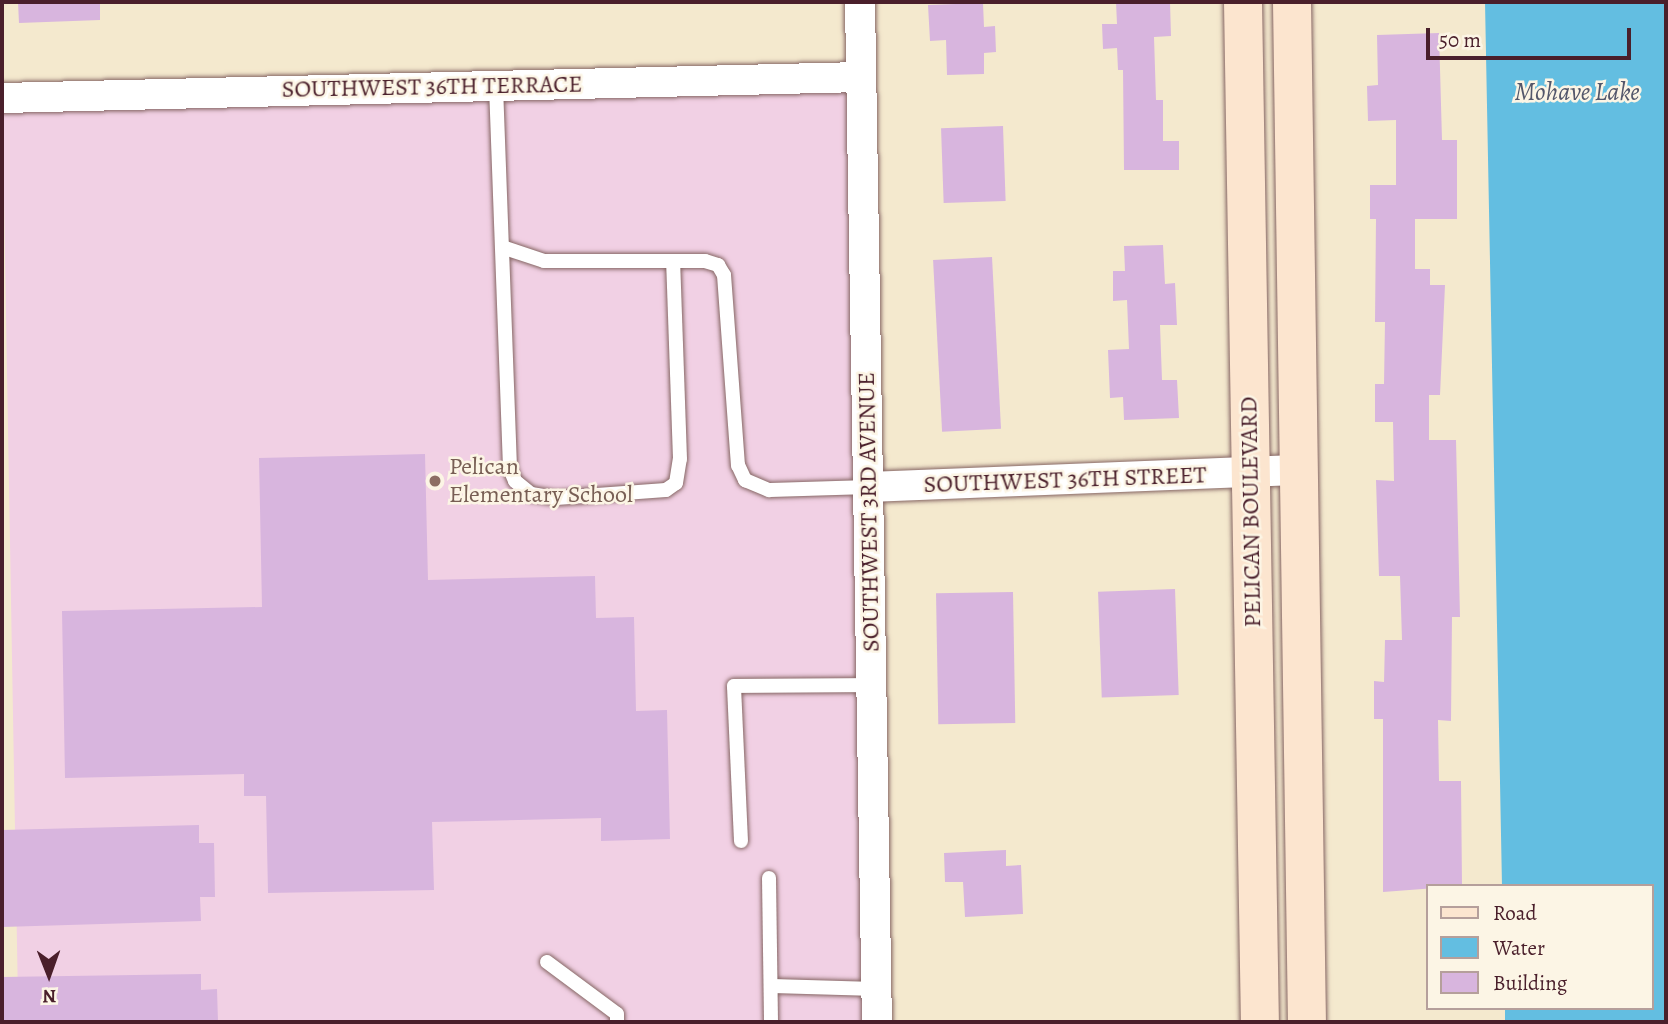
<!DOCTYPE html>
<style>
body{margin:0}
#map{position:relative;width:1668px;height:1024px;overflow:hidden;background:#f4e9ce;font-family:Alegreya,serif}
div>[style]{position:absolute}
.built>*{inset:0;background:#f1d0e4;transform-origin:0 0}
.water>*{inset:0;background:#63bee1}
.building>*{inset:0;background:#d8b5de;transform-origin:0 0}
.roads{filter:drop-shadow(0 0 2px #866664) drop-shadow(0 0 2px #866664)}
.lane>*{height:14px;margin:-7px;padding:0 7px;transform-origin:7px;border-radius:7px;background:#fff}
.street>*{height:30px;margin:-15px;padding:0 15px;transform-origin:15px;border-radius:15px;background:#fff}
.secondary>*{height:38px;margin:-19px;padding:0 19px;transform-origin:19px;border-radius:19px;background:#fce5cf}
.dots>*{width:19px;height:19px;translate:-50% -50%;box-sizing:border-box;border:4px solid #fcf5e5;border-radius:50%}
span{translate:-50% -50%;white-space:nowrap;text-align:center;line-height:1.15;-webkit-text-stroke:5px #fcf5e5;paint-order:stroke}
.street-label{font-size:24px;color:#4a1f2b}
.education-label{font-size:24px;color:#785e54}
.left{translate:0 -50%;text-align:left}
.water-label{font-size:26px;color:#53576b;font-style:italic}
.frame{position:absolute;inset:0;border:4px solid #4a1f2b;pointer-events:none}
.legend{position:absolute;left:1426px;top:884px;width:228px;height:126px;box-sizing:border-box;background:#fcf5e5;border:2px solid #b59f9b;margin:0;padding:9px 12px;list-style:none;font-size:21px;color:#4a1f2b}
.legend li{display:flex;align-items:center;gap:14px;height:35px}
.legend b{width:35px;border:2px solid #b59f9b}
.north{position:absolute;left:14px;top:940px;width:70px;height:70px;-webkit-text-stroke:5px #fcf5e5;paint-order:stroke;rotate:179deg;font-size:19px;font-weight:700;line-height:28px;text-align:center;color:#4a1f2b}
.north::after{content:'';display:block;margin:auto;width:24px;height:32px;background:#4a1f2b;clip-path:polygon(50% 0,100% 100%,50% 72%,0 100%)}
.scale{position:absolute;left:1426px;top:28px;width:205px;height:32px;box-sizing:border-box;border:4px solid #4a1f2b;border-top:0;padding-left:9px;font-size:21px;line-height:24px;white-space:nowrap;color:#4a1f2b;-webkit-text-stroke:5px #fcf5e5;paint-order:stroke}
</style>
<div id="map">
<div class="built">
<i style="left:861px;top:77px;width:945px;height:859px;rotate:89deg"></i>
</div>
<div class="water">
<i style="clip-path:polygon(1485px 2px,1666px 2px,1666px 1022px,1505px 1022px,1505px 1008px,1652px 1008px,1652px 886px,1502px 886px)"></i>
</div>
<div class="building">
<i style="clip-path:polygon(18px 2px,100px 2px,100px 20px,19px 23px)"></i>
<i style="clip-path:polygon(1116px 2px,1170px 2px,1171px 36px,1154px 37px,1156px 100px,1163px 100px,1163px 141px,1179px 141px,1179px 170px,1124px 170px,1123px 70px,1118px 70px,1117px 48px,1103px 49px,1102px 24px,1117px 24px)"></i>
<i style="clip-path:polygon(983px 3px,984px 27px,995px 26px,996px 52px,984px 53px,984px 74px,947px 75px,946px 40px,930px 41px,928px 5px)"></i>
<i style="clip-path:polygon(1439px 33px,1442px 140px,1457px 140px,1457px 219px,1415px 219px,1415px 269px,1430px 269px,1430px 285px,1445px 285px,1440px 395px,1429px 395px,1429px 440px,1456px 440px,1460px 617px,1452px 617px,1451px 721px,1438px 720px,1439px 781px,1461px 781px,1462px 886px,1383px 892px,1383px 719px,1374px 719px,1374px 681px,1384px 682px,1385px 640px,1402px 640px,1400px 576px,1379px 576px,1376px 480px,1394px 481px,1393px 422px,1375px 422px,1375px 384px,1384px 384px,1385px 322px,1375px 322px,1376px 219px,1370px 219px,1370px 185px,1396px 185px,1396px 120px,1368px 121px,1367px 86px,1378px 85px,1377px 35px)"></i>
<i style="left:1003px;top:126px;width:75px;height:62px;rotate:88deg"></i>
<i style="clip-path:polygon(1163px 245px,1165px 284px,1175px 283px,1177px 325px,1160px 325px,1162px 380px,1177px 380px,1179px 418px,1124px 420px,1123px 397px,1110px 398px,1108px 350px,1129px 349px,1127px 300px,1113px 301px,1113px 271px,1125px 271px,1124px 246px)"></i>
<i style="left:992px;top:257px;width:172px;height:59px;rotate:87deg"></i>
<i style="clip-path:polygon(425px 454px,428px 580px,595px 576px,596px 618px,634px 617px,636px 711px,667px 710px,670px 839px,601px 841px,601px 818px,432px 822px,434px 890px,268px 893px,266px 796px,244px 796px,244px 774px,65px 778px,62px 611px,262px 607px,259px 458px)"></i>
<i style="left:1175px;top:589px;width:106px;height:77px;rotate:88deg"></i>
<i style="left:1013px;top:592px;width:131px;height:77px;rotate:89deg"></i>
<i style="clip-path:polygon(199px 825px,199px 843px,214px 843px,215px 897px,200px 897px,201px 921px,2px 927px,2px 830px)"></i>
<i style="clip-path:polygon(1006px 850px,1006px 866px,1021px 865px,1023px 914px,965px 917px,963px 882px,945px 882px,944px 853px)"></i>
<i style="clip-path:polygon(201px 974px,201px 990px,217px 989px,218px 1022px,2px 1022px,2px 977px)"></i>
</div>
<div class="roads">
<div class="lane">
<i style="left:496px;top:86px;width:383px;rotate:87.9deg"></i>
<i style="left:510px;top:469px;width:13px;rotate:67deg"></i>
<i style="left:515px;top:481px;width:21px;rotate:39deg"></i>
<i style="left:531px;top:494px;width:25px;rotate:9deg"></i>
<i style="left:556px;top:498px;width:110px;rotate:-4.2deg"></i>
<i style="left:666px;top:490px;width:12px;rotate:-35deg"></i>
<i style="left:676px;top:483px;width:24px;rotate:-81deg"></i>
<i style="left:680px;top:459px;width:197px;rotate:-92deg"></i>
<i style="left:502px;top:247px;width:44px;rotate:18.4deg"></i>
<i style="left:544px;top:261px;width:161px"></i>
<i style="left:705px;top:261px;width:14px;rotate:17deg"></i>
<i style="left:718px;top:265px;width:12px;rotate:59deg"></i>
<i style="left:724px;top:275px;width:191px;rotate:85.8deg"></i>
<i style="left:738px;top:465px;width:17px;rotate:65deg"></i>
<i style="left:745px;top:480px;width:26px;rotate:23deg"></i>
<i style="left:769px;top:490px;width:101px;rotate:-1.7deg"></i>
<i style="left:741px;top:841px;width:155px;rotate:-92.6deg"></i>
<i style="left:734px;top:686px;width:139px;rotate:-0.4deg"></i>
<i style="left:769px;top:878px;width:144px;rotate:89.2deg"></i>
<i style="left:547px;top:962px;width:87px;rotate:36.6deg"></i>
<i style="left:617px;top:1014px;width:8px;rotate:90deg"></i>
<i style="left:771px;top:986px;width:106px;rotate:1.6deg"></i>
</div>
<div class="street">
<i style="left:860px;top:2px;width:1020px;rotate:89.05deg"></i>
<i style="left:2px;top:98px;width:859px;rotate:-1.4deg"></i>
<i style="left:871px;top:487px;width:429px;rotate:-2.3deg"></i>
</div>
<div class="secondary">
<i style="left:1243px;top:2px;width:1020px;rotate:89.05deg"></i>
<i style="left:1292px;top:2px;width:1020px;rotate:89.16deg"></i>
</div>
</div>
<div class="dots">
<i style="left:435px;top:481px;background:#8d6e63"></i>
</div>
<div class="street-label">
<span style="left:432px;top:87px;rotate:-1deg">SOUTHWEST 36TH TERRACE</span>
<span style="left:1065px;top:480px;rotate:-2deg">SOUTHWEST 36TH STREET</span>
<span style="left:869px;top:512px;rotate:-91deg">SOUTHWEST 3RD AVENUE</span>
<span style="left:1251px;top:512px;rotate:-91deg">PELICAN BOULEVARD</span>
</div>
<div class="education-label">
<span class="left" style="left:449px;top:481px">Pelican<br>Elementary School</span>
</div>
<div class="water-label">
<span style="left:1577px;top:92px">Mohave Lake</span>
</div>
<div class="frame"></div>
<ul class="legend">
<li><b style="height:9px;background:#fce5cf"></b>Road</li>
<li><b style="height:19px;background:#63bee1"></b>Water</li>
<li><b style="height:19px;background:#d8b5de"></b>Building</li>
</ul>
<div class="north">N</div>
<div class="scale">50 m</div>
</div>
